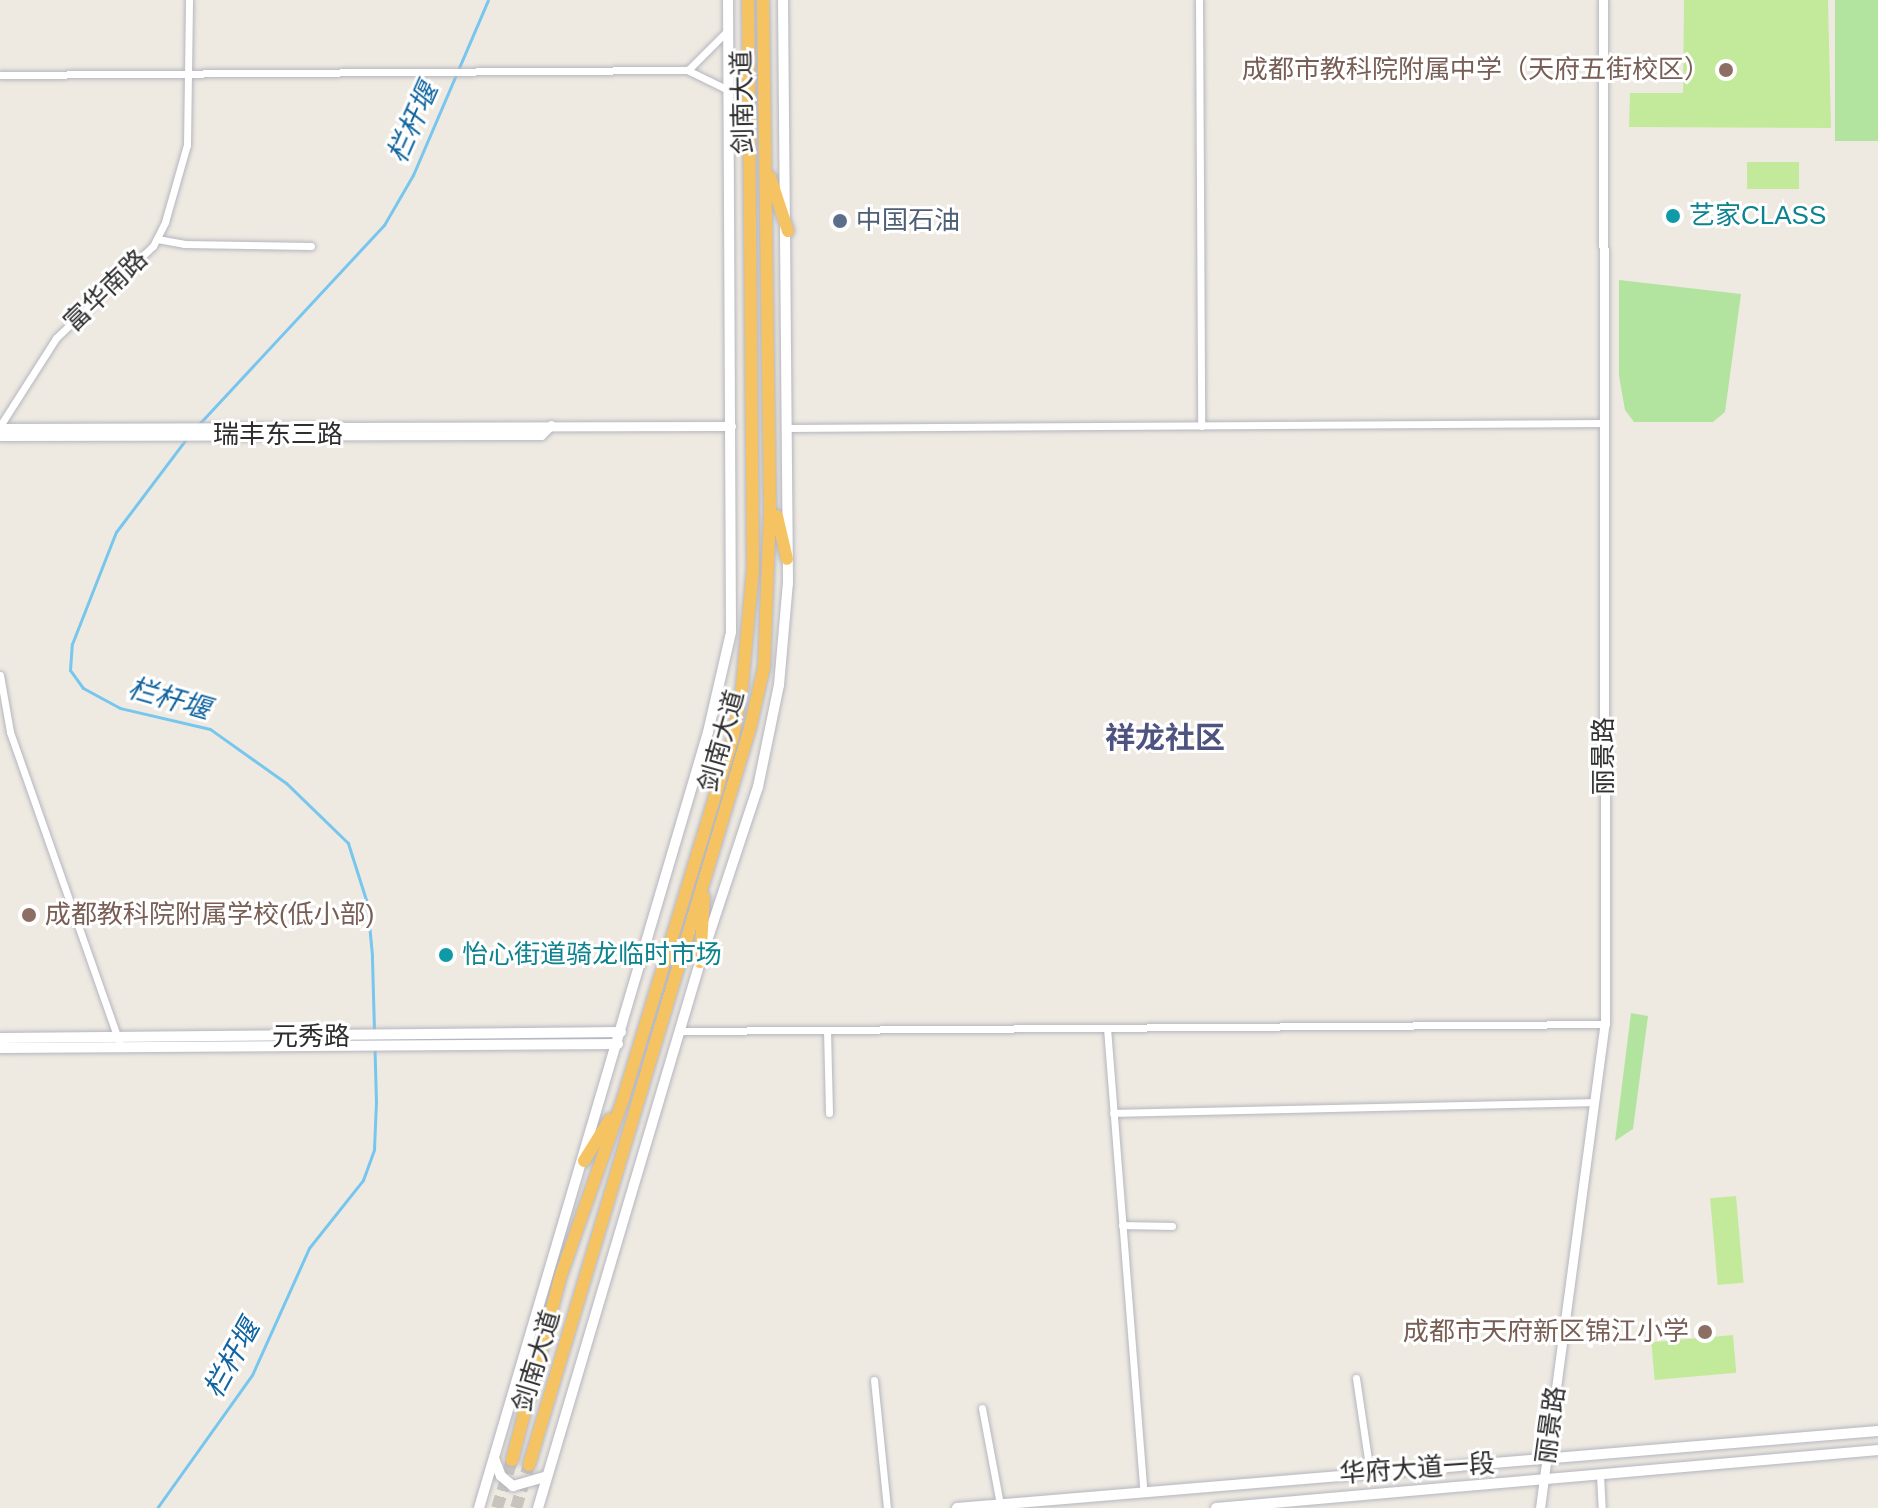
<!DOCTYPE html>
<meta charset="utf-8">
<style>
body{margin:0}
#map{position:relative;width:1878px;height:1508px;overflow:hidden;background:#efeae1;font-family:Helvetica,"Noto Sans SC",sans-serif}
div>[style]{position:absolute}
.green>*{inset:0;background:#b2e49f;transform-origin:0 0}
.pitch>*{inset:0;background:#c3ea9b;transform-origin:0 0}
.stream>*{height:3px;margin:-1.5px;padding:0 1.5px;transform-origin:1.5px;border-radius:1.5px;background:#77c6ee}
.trunk-tunnel>*{height:12px;margin-top:-6px;transform-origin:0;background:repeating-linear-gradient(90deg,#c8c4bd 0 12px,transparent 0 18px)}
.roads{filter:drop-shadow(0 0 2px #b4b6c1) drop-shadow(0 0 2px #b4b6c1)}
.minor>*{height:7px;margin:-3.5px;padding:0 3.5px;transform-origin:3.5px;border-radius:3.5px;background:#fff}
.tertiary>*{height:9px;margin:-4.5px;padding:0 4.5px;transform-origin:4.5px;border-radius:4.5px;background:#fff}
.secondary>*{height:10px;margin:-5px;padding:0 5px;transform-origin:5px;border-radius:5px;background:#fff}
.trunk>*{height:12px;margin:-6px;padding:0 6px;transform-origin:6px;border-radius:6px;background:#f6c362}
.dots>*{width:22px;height:22px;translate:-50% -50%;box-sizing:border-box;border:4px solid #fff;border-radius:50%}
span{translate:-50% -50%;white-space:nowrap;text-align:center;line-height:1.15;-webkit-text-stroke:6px #fff;paint-order:stroke}
.education-label{font-size:26px;color:#785e54}
.right{translate:-100% -50%;text-align:right}
.left{translate:0 -50%;text-align:left}
.street-label{font-size:26px;color:#2e2e2e}
.culture-label{font-size:26px;color:#0d838f}
.service-label{font-size:26px;color:#4e5e75}
.water-label{font-size:28px;color:#1064a0;font-style:italic}
.quarter-label{font-size:30px;color:#4e537f;font-weight:700}
</style>
<div id="map">
<div class="green">
<i style="left:1835px;top:0;width:43px;height:141px"></i>
<i style="clip-path:polygon(1619px 280px,1741px 294px,1725px 412px,1713px 422px,1634px 422px,1625px 410px,1619px 376px)"></i>
<i style="clip-path:polygon(1631px 1013px,1648px 1016px,1633px 1129px,1615px 1141px)"></i>
</div>
<div class="pitch">
<i style="clip-path:polygon(1684px 0,1828px 0,1831px 128px,1629px 127px,1630px 93px,1683px 93px)"></i>
<i style="left:1747px;top:162px;width:52px;height:27px"></i>
<i style="left:1736px;top:1196px;width:87px;height:26px;rotate:85deg"></i>
<i style="left:1733px;top:1335px;width:38px;height:82px;rotate:85deg"></i>
</div>
<div class="stream">
<i style="left:199px;top:424px;width:272px;rotate:-47.1deg"></i>
<i style="left:384px;top:225px;width:58px;rotate:-59.9deg"></i>
<i style="left:413px;top:175px;width:190px;rotate:-66.8deg"></i>
<i style="left:157px;top:1508px;width:163px;rotate:-54.5deg"></i>
<i style="left:252px;top:1375px;width:139px;rotate:-65.8deg"></i>
<i style="left:309px;top:1248px;width:87px;rotate:-51.5deg"></i>
<i style="left:363px;top:1180px;width:33px;rotate:-70deg"></i>
<i style="left:374px;top:1149px;width:47px;rotate:-87.6deg"></i>
<i style="left:376px;top:1102px;width:147px;rotate:-91.6deg"></i>
<i style="left:372px;top:955px;width:52px;rotate:-95.5deg"></i>
<i style="left:367px;top:903px;width:63px;rotate:-107.6deg"></i>
<i style="left:348px;top:843px;width:86px;rotate:-135.9deg"></i>
<i style="left:286px;top:783px;width:93px;rotate:-144.6deg"></i>
<i style="left:210px;top:729px;width:92px;rotate:-166.9deg"></i>
<i style="left:120px;top:708px;width:42px;rotate:-151.6deg"></i>
<i style="left:83px;top:688px;width:22px;rotate:-126deg"></i>
<i style="left:70px;top:670px;width:26px;rotate:-86deg"></i>
<i style="left:72px;top:644px;width:120px;rotate:-68.6deg"></i>
<i style="left:116px;top:532px;width:116px;rotate:-53deg"></i>
</div>
<div class="trunk-tunnel">
<i style="left:497px;top:1508px;width:50px;rotate:-72.6deg"></i>
<i style="left:516px;top:1508px;width:45px;rotate:-73.2deg"></i>
</div>
<div class="roads">
<div class="minor">
<i style="left:1199px;top:0;width:426px;rotate:89.7deg"></i>
<i style="left:689px;top:69px;width:55px;rotate:-45deg"></i>
<i style="left:0;top:75px;width:687px;rotate:-0.42deg"></i>
<i style="left:687px;top:70px;width:46px;rotate:26deg"></i>
<i style="left:157px;top:239px;width:27px;rotate:10deg"></i>
<i style="left:184px;top:244px;width:127px;rotate:0.9deg"></i>
<i style="left:0;top:426px;width:104px;rotate:-57.5deg"></i>
<i style="left:56px;top:338px;width:134px;rotate:-43.5deg"></i>
<i style="left:153px;top:246px;width:27px;rotate:-63deg"></i>
<i style="left:165px;top:222px;width:80px;rotate:-74.1deg"></i>
<i style="left:187px;top:145px;width:145px;rotate:-89.2deg"></i>
<i style="left:786px;top:428px;width:818px;rotate:-0.35deg"></i>
<i style="left:0;top:675px;width:58px;rotate:80deg"></i>
<i style="left:10px;top:732px;width:328px;rotate:70.6deg"></i>
<i style="left:1107px;top:1028px;width:463px;rotate:85.5deg"></i>
<i style="left:827px;top:1030px;width:83px;rotate:88.6deg"></i>
<i style="left:681px;top:1031px;width:924px;rotate:-0.43deg"></i>
<i style="left:1113px;top:1113px;width:482px;rotate:-1.3deg"></i>
<i style="left:1122px;top:1225px;width:50px;rotate:1.1deg"></i>
<i style="left:1356px;top:1378px;width:96px;rotate:81.6deg"></i>
<i style="left:874px;top:1380px;width:129px;rotate:84.2deg"></i>
<i style="left:982px;top:1408px;width:98px;rotate:79.4deg"></i>
<i style="left:1600px;top:1475px;width:33px;rotate:87deg"></i>
</div>
<div class="tertiary">
<i style="left:0;top:428px;width:731px;rotate:-0.16deg"></i>
<i style="left:0;top:436px;width:541px;rotate:-0.11deg"></i>
<i style="left:541px;top:435px;width:14px;rotate:-45deg"></i>
<i style="left:1540px;top:1508px;width:488px;rotate:-82.4deg"></i>
<i style="left:1605px;top:1024px;width:1024px;rotate:-90.11deg"></i>
</div>
<div class="secondary">
<i style="left:0;top:1038px;width:621px;rotate:-0.55deg"></i>
<i style="left:0;top:1048px;width:618px;rotate:-0.37deg"></i>
<i style="left:494px;top:1458px;width:19px;rotate:69deg"></i>
<i style="left:501px;top:1476px;width:16px;rotate:40deg"></i>
<i style="left:513px;top:1486px;width:35px;rotate:-16deg"></i>
<i style="left:479px;top:1508px;width:809px;rotate:-73.56deg"></i>
<i style="left:708px;top:732px;width:103px;rotate:-77deg"></i>
<i style="left:731px;top:632px;width:632px;rotate:-90.27deg"></i>
<i style="left:538px;top:1508px;width:570px;rotate:-73.47deg"></i>
<i style="left:700px;top:962px;width:184px;rotate:-71.7deg"></i>
<i style="left:758px;top:787px;width:104px;rotate:-78.4deg"></i>
<i style="left:779px;top:685px;width:102px;rotate:-85deg"></i>
<i style="left:788px;top:583px;width:583px;rotate:-90.49deg"></i>
<i style="left:957px;top:1508px;width:924px;rotate:-4.78deg"></i>
<i style="left:1216px;top:1508px;width:665px;rotate:-5.01deg"></i>
</div>
<div class="trunk">
<i style="left:770px;top:177px;width:57px;rotate:71.6deg"></i>
<i style="left:777px;top:516px;width:44px;rotate:76.9deg"></i>
<i style="left:700px;top:962px;width:65px;rotate:-86.5deg"></i>
<i style="left:584px;top:1161px;width:49px;rotate:-58.2deg"></i>
<i style="left:512px;top:1460px;width:188px;rotate:-75.2deg"></i>
<i style="left:560px;top:1278px;width:190px;rotate:-70.6deg"></i>
<i style="left:623px;top:1099px;width:378px;rotate:-73.1deg"></i>
<i style="left:733px;top:737px;width:51px;rotate:-79.8deg"></i>
<i style="left:742px;top:687px;width:119px;rotate:-84.7deg"></i>
<i style="left:753px;top:569px;width:569px;rotate:-90.5deg"></i>
<i style="left:529px;top:1465px;width:769px;rotate:-73.31deg"></i>
<i style="left:750px;top:728px;width:63px;rotate:-77.1deg"></i>
<i style="left:764px;top:667px;width:154px;rotate:-87.8deg"></i>
<i style="left:770px;top:513px;width:513px;rotate:-90.78deg"></i>
</div>
</div>
<div class="dots">
<i style="left:1726px;top:70px;background:#8d6e63"></i>
<i style="left:1673px;top:216px;background:#0f9aa8"></i>
<i style="left:840px;top:221px;background:#5c6f8a"></i>
<i style="left:29px;top:915px;background:#8d6e63"></i>
<i style="left:446px;top:955px;background:#0f9aa8"></i>
<i style="left:1705px;top:1332px;background:#8d6e63"></i>
</div>
<div class="education-label">
<span class="right" style="left:1710px;top:70px">成都市教科院附属中学（天府五街校区）</span>
<span class="left" style="left:45px;top:915px">成都教科院附属学校(低小部)</span>
<span class="right" style="left:1689px;top:1332px">成都市天府新区锦江小学</span>
</div>
<div class="street-label">
<span style="left:743px;top:102px;rotate:-91deg">剑南大道</span>
<span style="left:106px;top:291px;rotate:-44deg">富华南路</span>
<span style="left:278px;top:435px">瑞丰东三路</span>
<span style="left:722px;top:741px;rotate:-74deg">剑南大道</span>
<span style="left:1604px;top:756px;rotate:-90deg">丽景路</span>
<span style="left:311px;top:1037px">元秀路</span>
<span style="left:537px;top:1361px;rotate:-73deg">剑南大道</span>
<span style="left:1551px;top:1425px;rotate:-82deg">丽景路</span>
<span style="left:1417px;top:1469px;rotate:-4deg">华府大道一段</span>
</div>
<div class="culture-label">
<span class="left" style="left:1689px;top:216px">艺家CLASS</span>
<span class="left" style="left:462px;top:955px">怡心街道骑龙临时市场</span>
</div>
<div class="service-label">
<span class="left" style="left:856px;top:221px">中国石油</span>
</div>
<div class="water-label">
<span style="left:413px;top:123px;rotate:-66deg">栏杆堰</span>
<span style="left:169px;top:699px;rotate:16deg">栏杆堰</span>
<span style="left:232px;top:1359px;rotate:-61deg">栏杆堰</span>
</div>
<div class="quarter-label">
<span style="left:1165px;top:738px">祥龙社区</span>
</div>
</div>
